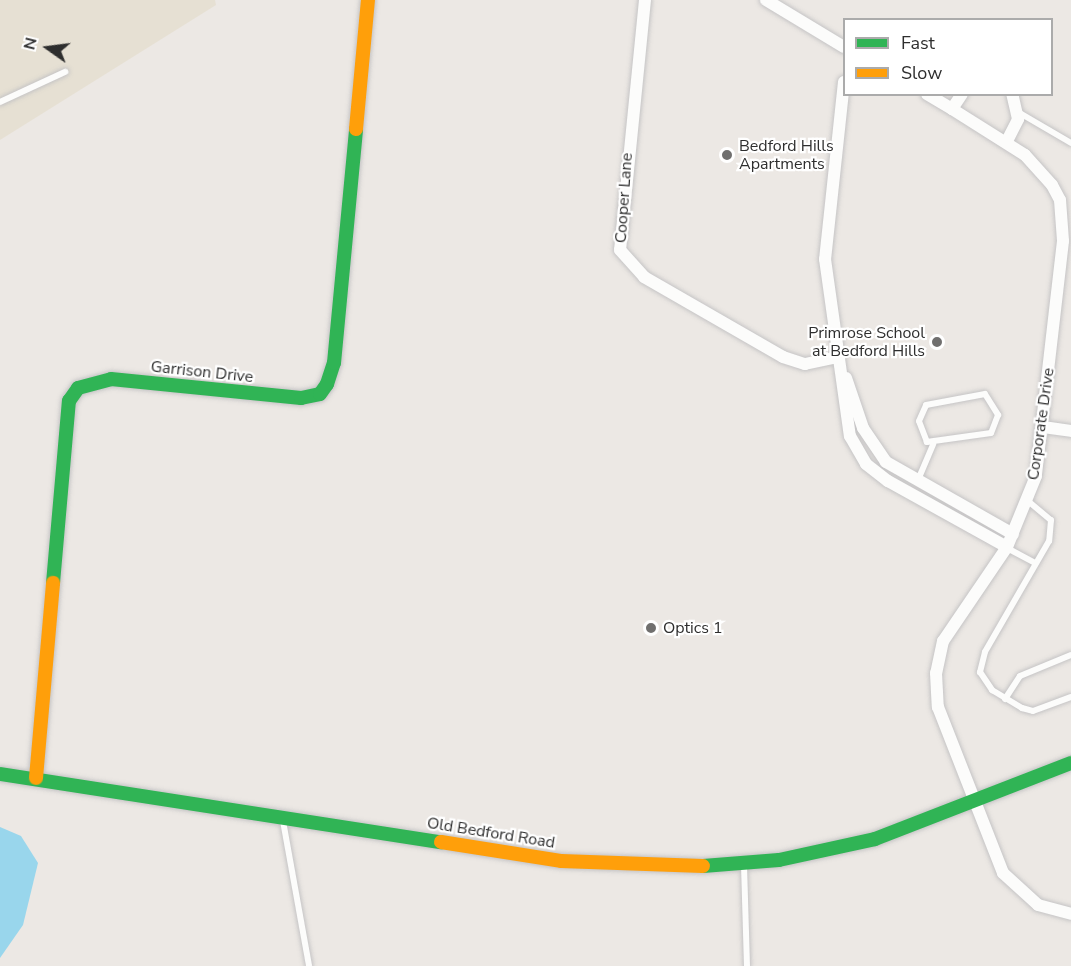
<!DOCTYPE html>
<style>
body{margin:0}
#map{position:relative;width:1071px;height:966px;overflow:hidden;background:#ece8e4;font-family:"Nunito Sans",sans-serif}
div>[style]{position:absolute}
.education>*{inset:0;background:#e6e0d3}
.water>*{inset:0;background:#99d6ec}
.roads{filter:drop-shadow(0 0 2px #c5c4c5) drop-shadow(0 0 2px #c5c4c5)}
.lane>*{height:6px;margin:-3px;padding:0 3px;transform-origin:3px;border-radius:3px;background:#fcfcfb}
.street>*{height:12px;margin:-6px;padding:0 6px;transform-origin:6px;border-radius:6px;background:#fcfcfb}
.fast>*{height:14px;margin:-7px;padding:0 7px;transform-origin:7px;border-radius:7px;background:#30b455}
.slow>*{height:14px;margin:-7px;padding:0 7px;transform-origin:7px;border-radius:7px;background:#ff9f0a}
.dots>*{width:16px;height:16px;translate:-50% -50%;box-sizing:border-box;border:3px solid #fff;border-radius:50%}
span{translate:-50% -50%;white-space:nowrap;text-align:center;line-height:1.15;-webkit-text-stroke:4.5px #fff;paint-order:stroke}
.poi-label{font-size:16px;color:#2e2e2e}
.left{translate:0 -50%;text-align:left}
.right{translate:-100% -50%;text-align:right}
.street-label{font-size:16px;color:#2e2e2e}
.legend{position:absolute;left:843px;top:18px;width:210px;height:78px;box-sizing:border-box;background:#fff;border:2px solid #ababab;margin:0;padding:8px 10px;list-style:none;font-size:18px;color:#2e2e2e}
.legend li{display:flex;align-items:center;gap:12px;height:30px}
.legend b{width:30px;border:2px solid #ababab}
.north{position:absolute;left:18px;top:18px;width:60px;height:60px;-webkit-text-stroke:4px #fff;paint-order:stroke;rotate:284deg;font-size:16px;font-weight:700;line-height:24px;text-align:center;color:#2e2e2e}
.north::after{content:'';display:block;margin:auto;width:21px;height:27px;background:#2e2e2e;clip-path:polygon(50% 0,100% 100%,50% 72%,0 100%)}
</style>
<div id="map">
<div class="education">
<i style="clip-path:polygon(0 0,215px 0,216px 5px,0 140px)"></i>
</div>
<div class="water">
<i style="clip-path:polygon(0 827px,21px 836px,38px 863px,23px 925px,0 958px)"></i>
</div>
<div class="roads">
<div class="lane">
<i style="left:0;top:102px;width:72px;rotate:-24.8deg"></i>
<i style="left:1018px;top:112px;width:61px;rotate:30.3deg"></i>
<i style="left:985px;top:394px;width:25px;rotate:58deg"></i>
<i style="left:998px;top:415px;width:19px;rotate:111deg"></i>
<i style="left:991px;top:433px;width:65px;rotate:172deg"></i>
<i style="left:927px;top:442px;width:22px;rotate:-111deg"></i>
<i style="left:919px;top:421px;width:17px;rotate:-66deg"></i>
<i style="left:926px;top:405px;width:60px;rotate:-10.6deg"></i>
<i style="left:918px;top:480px;width:39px;rotate:-67deg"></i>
<i style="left:1028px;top:501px;width:30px;rotate:40deg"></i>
<i style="left:1051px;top:520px;width:21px;rotate:95deg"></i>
<i style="left:1049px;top:541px;width:128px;rotate:120deg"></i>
<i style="left:985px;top:652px;width:21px;rotate:104deg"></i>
<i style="left:980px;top:672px;width:22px;rotate:56deg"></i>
<i style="left:992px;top:690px;width:35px;rotate:31deg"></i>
<i style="left:1022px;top:708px;width:11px;rotate:15deg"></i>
<i style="left:1033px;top:711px;width:40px;rotate:-20.2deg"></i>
<i style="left:1007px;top:548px;width:30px;rotate:28deg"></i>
<i style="left:1005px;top:699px;width:27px;rotate:-57deg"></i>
<i style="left:1020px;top:676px;width:55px;rotate:-22.4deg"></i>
<i style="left:283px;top:821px;width:147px;rotate:79.8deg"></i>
<i style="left:744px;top:865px;width:101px;rotate:88.3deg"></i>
</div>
<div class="street">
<i style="left:645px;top:0;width:251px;rotate:95.7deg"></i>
<i style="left:620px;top:250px;width:36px;rotate:48deg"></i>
<i style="left:644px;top:277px;width:160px;rotate:29.9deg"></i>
<i style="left:783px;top:357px;width:23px;rotate:18deg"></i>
<i style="left:805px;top:364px;width:35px;rotate:-12deg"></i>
<i style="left:766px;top:0;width:91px;rotate:31.1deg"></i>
<i style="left:844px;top:82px;width:178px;rotate:96.1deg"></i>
<i style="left:825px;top:259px;width:179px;rotate:82deg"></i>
<i style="left:850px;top:436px;width:32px;rotate:60deg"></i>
<i style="left:866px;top:464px;width:28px;rotate:38deg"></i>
<i style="left:888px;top:481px;width:136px;rotate:29deg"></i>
<i style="left:927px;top:94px;width:29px;rotate:31deg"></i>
<i style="left:962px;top:94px;width:18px;rotate:124deg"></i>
<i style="left:952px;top:109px;width:86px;rotate:32.2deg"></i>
<i style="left:1025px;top:155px;width:40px;rotate:48deg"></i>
<i style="left:1052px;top:185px;width:17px;rotate:62deg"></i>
<i style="left:1060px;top:200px;width:41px;rotate:85.8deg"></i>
<i style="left:1063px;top:241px;width:237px;rotate:96.6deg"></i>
<i style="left:1036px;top:476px;width:77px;rotate:112.2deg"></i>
<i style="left:1007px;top:547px;width:114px;rotate:124.2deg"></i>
<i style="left:943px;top:641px;width:33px;rotate:102deg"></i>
<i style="left:936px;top:673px;width:34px;rotate:87deg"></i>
<i style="left:938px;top:707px;width:178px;rotate:68.6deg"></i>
<i style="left:1003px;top:873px;width:47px;rotate:42.4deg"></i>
<i style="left:1038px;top:905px;width:34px;rotate:15deg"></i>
<i style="left:1007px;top:141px;width:25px;rotate:-63deg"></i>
<i style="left:1018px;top:119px;width:26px;rotate:-103deg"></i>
<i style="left:846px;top:378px;width:53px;rotate:71.2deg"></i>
<i style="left:863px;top:428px;width:41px;rotate:55.9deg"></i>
<i style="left:886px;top:462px;width:146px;rotate:29.6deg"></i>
<i style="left:1043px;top:427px;width:28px;rotate:8deg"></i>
</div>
<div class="fast">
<i style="left:53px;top:583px;width:183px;rotate:-85deg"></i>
<i style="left:69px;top:401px;width:16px;rotate:-55deg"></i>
<i style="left:78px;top:388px;width:34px;rotate:-15deg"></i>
<i style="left:111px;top:379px;width:191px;rotate:5.7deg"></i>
<i style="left:301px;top:398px;width:19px;rotate:-12deg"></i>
<i style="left:320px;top:394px;width:12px;rotate:-55deg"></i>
<i style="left:327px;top:384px;width:22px;rotate:-72deg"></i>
<i style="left:334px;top:363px;width:235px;rotate:-84.6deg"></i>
<i style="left:0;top:774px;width:446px;rotate:8.8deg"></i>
<i style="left:703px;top:866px;width:76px;rotate:-4.5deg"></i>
<i style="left:779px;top:860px;width:98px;rotate:-12.3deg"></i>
<i style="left:875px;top:839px;width:210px;rotate:-21.2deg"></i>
</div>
<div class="slow">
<i style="left:356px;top:129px;width:130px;rotate:-84.7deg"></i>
<i style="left:36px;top:778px;width:196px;rotate:-85deg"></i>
<i style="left:441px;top:842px;width:121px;rotate:9deg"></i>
<i style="left:561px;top:861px;width:142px;rotate:2deg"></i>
</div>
</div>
<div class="dots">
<i style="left:727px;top:155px;background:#706f6e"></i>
<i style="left:937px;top:342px;background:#706f6e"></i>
<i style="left:651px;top:628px;background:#706f6e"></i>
</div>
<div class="poi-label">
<span class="left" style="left:739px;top:155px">Bedford Hills<br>Apartments</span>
<span class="right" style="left:925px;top:342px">Primrose School<br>at Bedford Hills</span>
<span class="left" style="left:663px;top:628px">Optics 1</span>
</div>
<div class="street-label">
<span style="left:624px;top:198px;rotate:-86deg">Cooper Lane</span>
<span style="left:202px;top:372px;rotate:6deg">Garrison Drive</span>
<span style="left:1041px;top:424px;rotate:-82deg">Corporate Drive</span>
<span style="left:491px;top:833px;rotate:9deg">Old Bedford Road</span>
</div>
<ul class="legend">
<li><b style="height:8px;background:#30b455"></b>Fast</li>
<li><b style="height:8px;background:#ff9f0a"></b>Slow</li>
</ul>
<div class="north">N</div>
</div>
